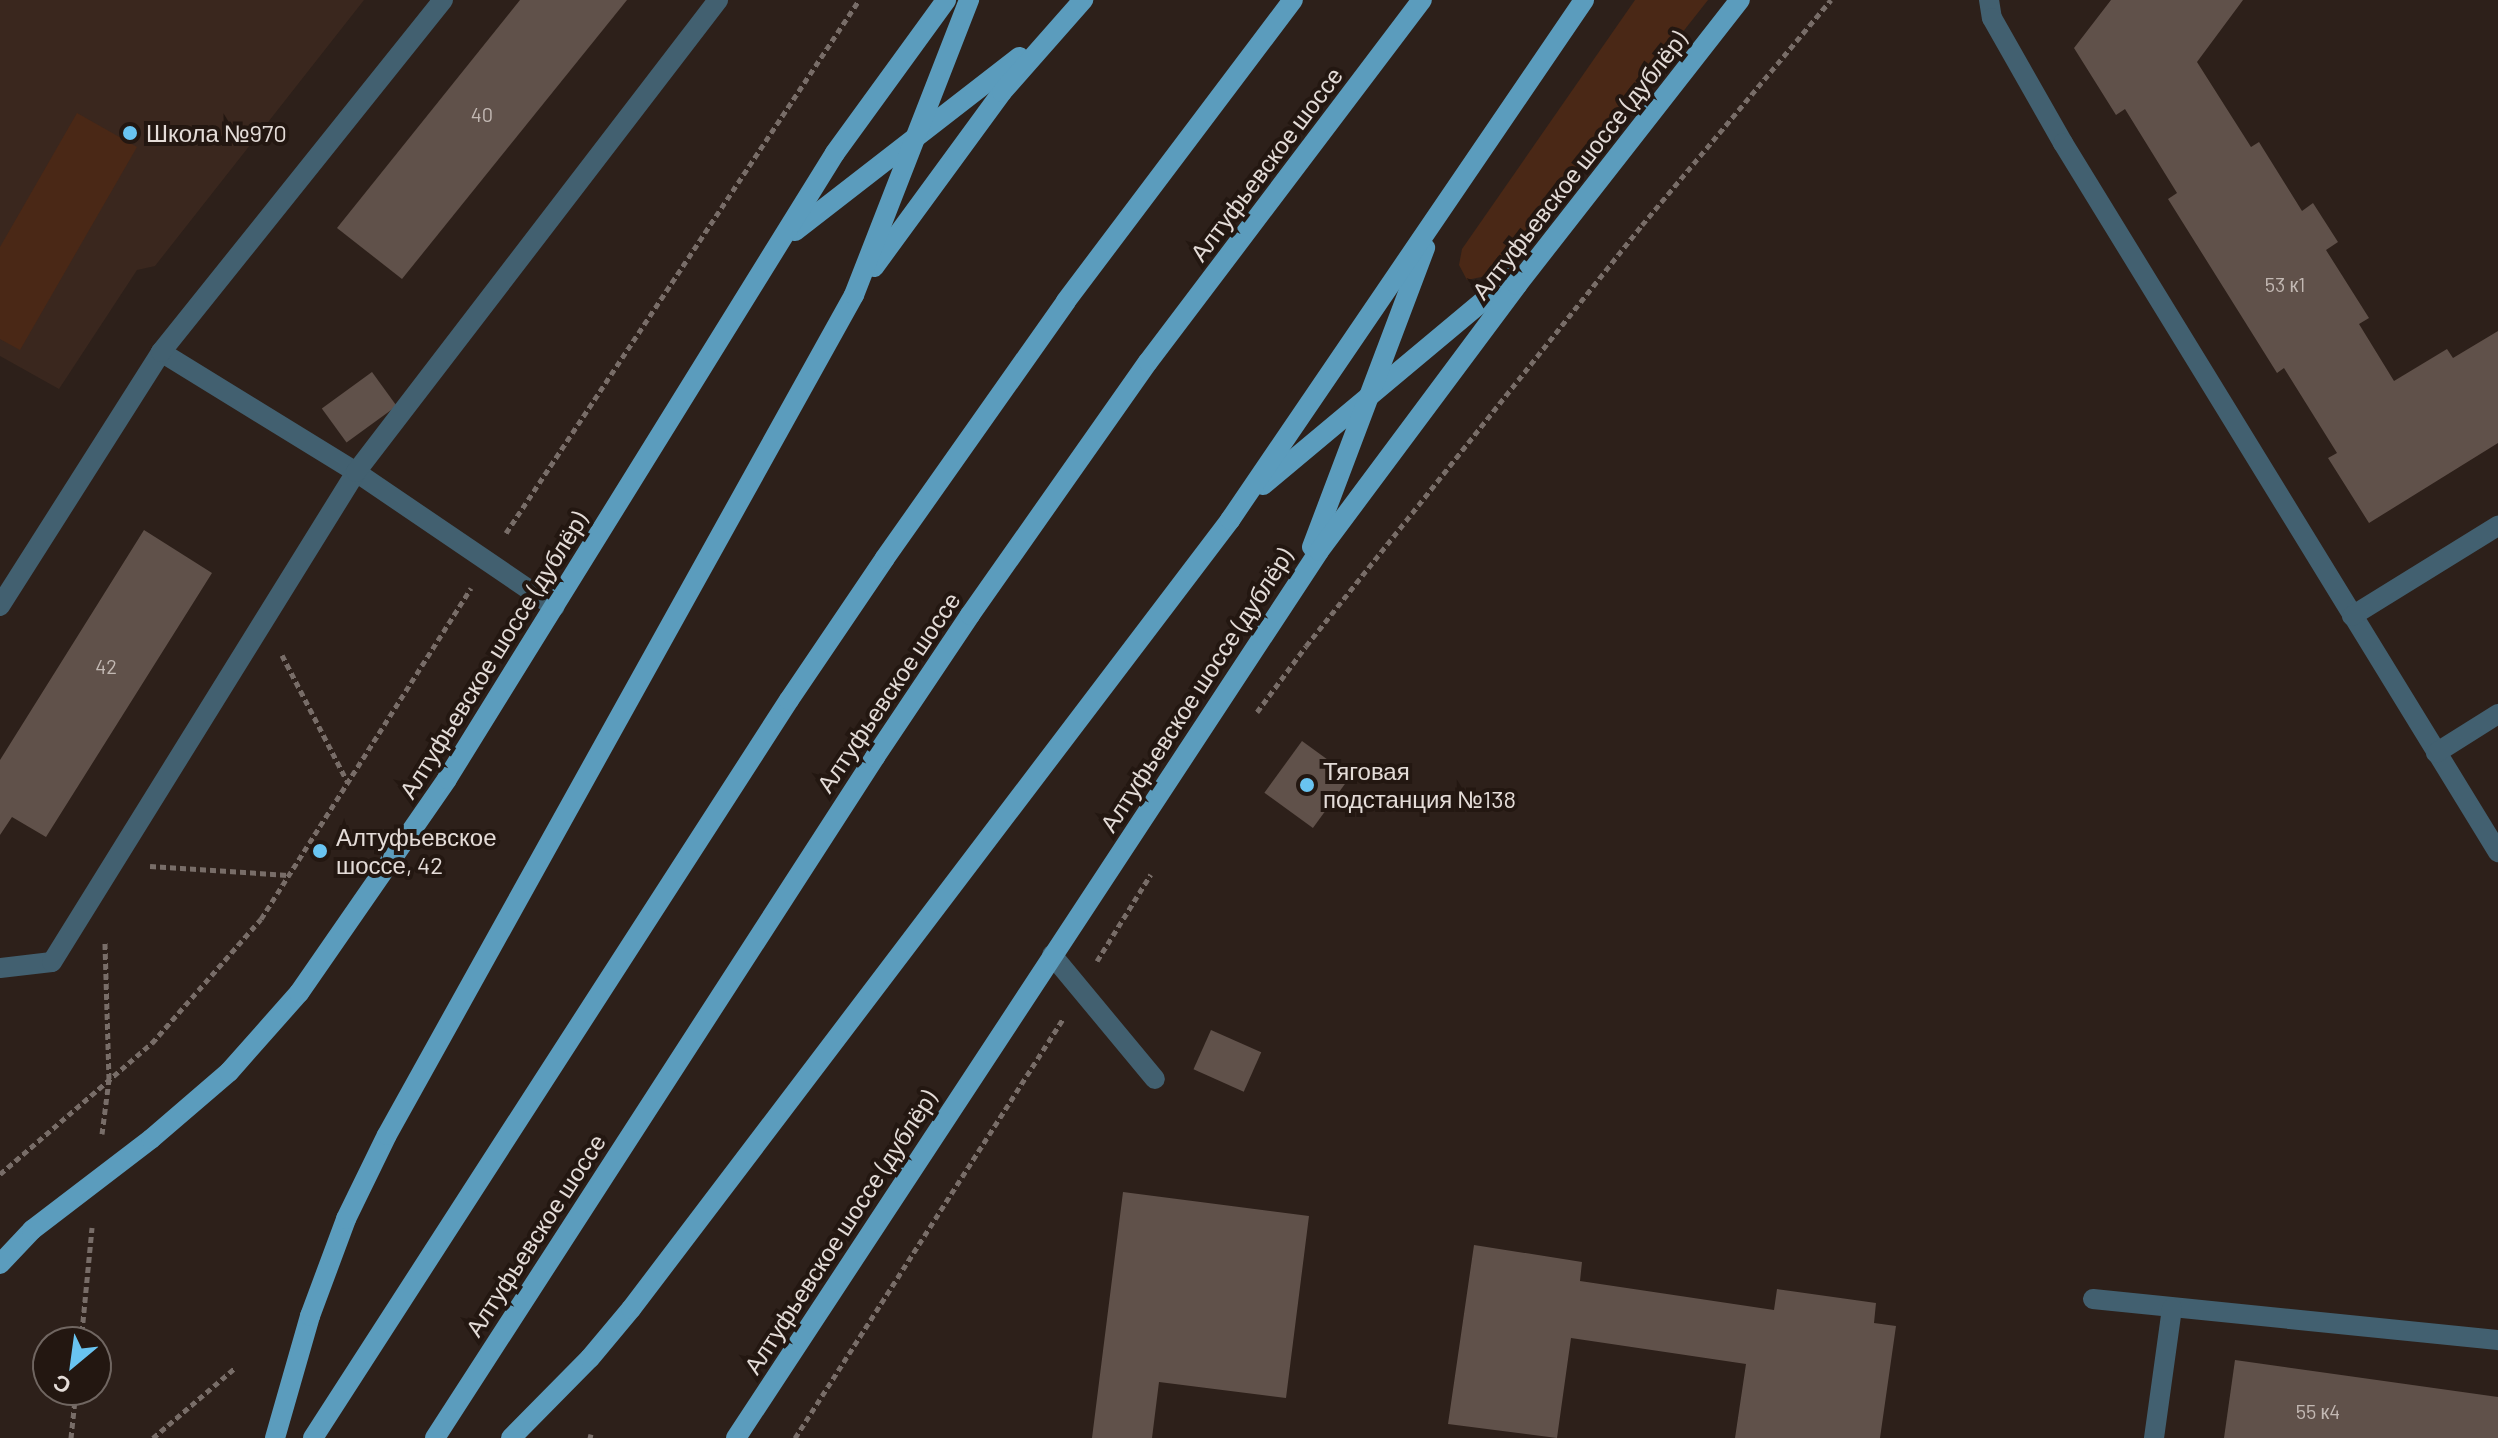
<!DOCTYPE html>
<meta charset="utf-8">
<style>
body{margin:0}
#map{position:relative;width:2498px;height:1438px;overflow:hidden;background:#2d201a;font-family:Barlow,sans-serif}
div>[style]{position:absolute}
.built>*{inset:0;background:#3a271e}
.green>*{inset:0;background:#4a2816}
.building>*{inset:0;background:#60514a;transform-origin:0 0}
.path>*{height:5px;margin-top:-2.5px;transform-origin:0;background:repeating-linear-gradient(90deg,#786d68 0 6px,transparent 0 10px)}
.minor>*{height:20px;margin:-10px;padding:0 10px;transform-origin:10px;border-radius:10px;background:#426070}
.major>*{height:20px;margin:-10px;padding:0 10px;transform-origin:10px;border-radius:10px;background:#5b9cbd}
.dots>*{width:22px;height:22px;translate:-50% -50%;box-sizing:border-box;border:4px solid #231711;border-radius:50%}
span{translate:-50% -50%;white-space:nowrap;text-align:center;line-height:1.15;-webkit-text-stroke:8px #231711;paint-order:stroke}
.number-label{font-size:20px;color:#c3b9b4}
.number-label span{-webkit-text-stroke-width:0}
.poi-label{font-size:24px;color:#e4dcd8}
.left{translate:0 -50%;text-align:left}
.street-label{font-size:24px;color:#e4dcd8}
.north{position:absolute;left:32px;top:1326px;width:80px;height:80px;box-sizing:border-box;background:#231711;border:2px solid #706661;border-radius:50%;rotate:209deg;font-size:22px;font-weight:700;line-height:32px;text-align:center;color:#e4dcd8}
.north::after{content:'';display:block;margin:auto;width:28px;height:36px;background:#69c4f1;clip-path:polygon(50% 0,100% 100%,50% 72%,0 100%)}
</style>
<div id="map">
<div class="built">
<i style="clip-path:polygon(0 0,364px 0,155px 266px,137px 270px,59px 389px,0 356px)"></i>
</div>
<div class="green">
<i style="clip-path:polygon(1635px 0,1708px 0,1491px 275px,1467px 280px,1459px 265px,1462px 249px)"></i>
<i style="clip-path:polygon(77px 113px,137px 147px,20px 350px,0 339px,0 247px)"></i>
</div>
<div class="building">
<i style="clip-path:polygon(520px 0,627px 0,402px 279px,337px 228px)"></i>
<i style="clip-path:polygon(2111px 0,2243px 0,2197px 62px,2251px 147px,2259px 142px,2302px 211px,2313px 203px,2338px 242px,2326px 250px,2369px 318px,2359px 324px,2394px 381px,2447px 349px,2453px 358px,2498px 331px,2498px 443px,2369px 523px,2328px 458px,2337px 453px,2284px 368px,2277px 373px,2168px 199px,2177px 193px,2125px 109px,2116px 115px,2074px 48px)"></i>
<i style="left:372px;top:372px;width:42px;height:62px;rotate:54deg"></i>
<i style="clip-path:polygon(144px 530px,212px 573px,46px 837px,12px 817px,0 835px,0 760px)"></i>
<i style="left:1302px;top:741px;width:60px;height:64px;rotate:36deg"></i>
<i style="left:1211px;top:1030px;width:55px;height:43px;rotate:24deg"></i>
<i style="clip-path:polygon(1123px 1192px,1309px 1216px,1286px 1398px,1159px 1382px,1152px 1438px,1092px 1438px)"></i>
<i style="clip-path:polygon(1474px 1245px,1582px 1262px,1580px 1281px,1774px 1310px,1777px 1289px,1876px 1303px,1874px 1323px,1896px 1326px,1880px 1438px,1735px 1438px,1746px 1364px,1571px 1338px,1557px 1438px,1448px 1424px)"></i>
<i style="clip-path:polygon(2235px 1360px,2498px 1397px,2498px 1438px,2224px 1438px)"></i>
</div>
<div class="path">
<i style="left:506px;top:533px;width:639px;rotate:-56.48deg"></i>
<i style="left:282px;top:655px;width:142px;rotate:62.7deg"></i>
<i style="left:1257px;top:712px;width:82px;rotate:-53.4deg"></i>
<i style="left:1306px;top:646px;width:539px;rotate:-51.41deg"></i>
<i style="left:1642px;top:225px;width:294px;rotate:-50deg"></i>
<i style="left:150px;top:866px;width:138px;rotate:3.7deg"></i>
<i style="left:1097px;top:961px;width:102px;rotate:-58.2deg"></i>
<i style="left:102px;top:1134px;width:55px;rotate:-82.7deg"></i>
<i style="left:109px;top:1079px;width:138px;rotate:-91.7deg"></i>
<i style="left:0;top:1174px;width:201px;rotate:-40.8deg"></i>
<i style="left:152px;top:1043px;width:165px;rotate:-48.7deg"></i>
<i style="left:261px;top:919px;width:392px;rotate:-57.6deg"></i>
<i style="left:81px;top:1342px;width:115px;rotate:-84.5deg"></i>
<i style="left:71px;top:1438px;width:48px;rotate:-84.1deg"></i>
<i style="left:153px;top:1438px;width:109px;rotate:-40.5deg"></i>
<i style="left:590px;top:1438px;width:4px;rotate:-76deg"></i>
<i style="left:795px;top:1438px;width:499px;rotate:-57.4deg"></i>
</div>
<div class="minor">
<i style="left:1989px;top:0;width:18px;rotate:81deg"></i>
<i style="left:1992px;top:18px;width:144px;rotate:60.4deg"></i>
<i style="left:2063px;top:143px;width:832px;rotate:58.47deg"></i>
<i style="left:161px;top:352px;width:229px;rotate:31.6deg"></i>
<i style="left:356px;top:472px;width:240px;rotate:34.2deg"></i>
<i style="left:0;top:606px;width:301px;rotate:-57.6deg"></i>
<i style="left:161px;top:352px;width:451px;rotate:-51.3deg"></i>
<i style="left:2352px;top:616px;width:172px;rotate:-31.7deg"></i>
<i style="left:2436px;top:753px;width:73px;rotate:-32.2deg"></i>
<i style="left:1052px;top:955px;width:161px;rotate:50.3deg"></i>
<i style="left:0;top:968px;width:52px;rotate:-6.6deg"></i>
<i style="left:52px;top:962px;width:577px;rotate:-58.18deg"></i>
<i style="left:356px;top:472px;width:595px;rotate:-52.51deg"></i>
<i style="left:2093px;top:1299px;width:407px;rotate:5.8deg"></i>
<i style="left:2154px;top:1438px;width:131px;rotate:-82.1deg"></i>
</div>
<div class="major">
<i style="left:795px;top:231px;width:284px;rotate:-37.8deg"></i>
<i style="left:874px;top:267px;width:217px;rotate:-53.8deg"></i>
<i style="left:1002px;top:92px;width:123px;rotate:-48.6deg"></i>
<i style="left:1263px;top:485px;width:323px;rotate:-39.9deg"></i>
<i style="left:1312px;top:547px;width:320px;rotate:-69.3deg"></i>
<i style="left:0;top:1264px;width:47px;rotate:-46.7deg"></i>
<i style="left:32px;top:1230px;width:150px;rotate:-37.4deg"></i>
<i style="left:151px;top:1139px;width:103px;rotate:-40.7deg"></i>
<i style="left:229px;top:1072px;width:106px;rotate:-48.5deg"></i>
<i style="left:299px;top:993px;width:260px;rotate:-55.3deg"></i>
<i style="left:447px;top:779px;width:736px;rotate:-58.21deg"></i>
<i style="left:835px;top:153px;width:189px;rotate:-54deg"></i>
<i style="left:275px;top:1438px;width:127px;rotate:-74deg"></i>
<i style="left:310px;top:1316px;width:103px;rotate:-69.6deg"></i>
<i style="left:346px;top:1219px;width:93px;rotate:-64deg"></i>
<i style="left:387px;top:1135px;width:961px;rotate:-60.93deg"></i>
<i style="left:854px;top:295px;width:317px;rotate:-68.7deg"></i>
<i style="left:313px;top:1438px;width:878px;rotate:-57.18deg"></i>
<i style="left:789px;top:700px;width:171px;rotate:-55.9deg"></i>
<i style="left:885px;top:558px;width:314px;rotate:-54.8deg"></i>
<i style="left:1066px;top:301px;width:377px;rotate:-53deg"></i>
<i style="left:435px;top:1438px;width:811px;rotate:-57.13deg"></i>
<i style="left:875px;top:757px;width:171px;rotate:-56.2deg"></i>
<i style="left:970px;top:615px;width:309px;rotate:-54.9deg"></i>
<i style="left:1148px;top:362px;width:454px;rotate:-52.9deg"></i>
<i style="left:511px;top:1438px;width:112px;rotate:-45.4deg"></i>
<i style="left:590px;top:1358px;width:64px;rotate:-50.1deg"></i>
<i style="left:631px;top:1309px;width:991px;rotate:-52.79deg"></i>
<i style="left:1230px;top:520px;width:629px;rotate:-55.75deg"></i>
<i style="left:736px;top:1438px;width:1061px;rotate:-56.68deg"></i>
<i style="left:1319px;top:551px;width:332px;rotate:-53.3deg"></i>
<i style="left:1517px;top:285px;width:362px;rotate:-52deg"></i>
</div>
<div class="dots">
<i style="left:130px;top:133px;background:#69c4f1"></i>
<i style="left:1307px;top:785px;background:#69c4f1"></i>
<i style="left:320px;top:851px;background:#69c4f1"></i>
</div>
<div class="number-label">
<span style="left:482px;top:114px">40</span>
<span style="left:2285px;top:284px">53 к1</span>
<span style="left:106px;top:666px">42</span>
<span style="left:2318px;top:1411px">55 к4</span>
</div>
<div class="poi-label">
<span class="left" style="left:146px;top:133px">Школа №970</span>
<span class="left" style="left:1323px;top:785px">Тяговая<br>подстанция №138</span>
<span class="left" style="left:336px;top:851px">Алтуфьевское<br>шоссе, 42</span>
</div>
<div class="street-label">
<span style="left:1266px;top:164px;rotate:-53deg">Алтуфьевское шоссе</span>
<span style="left:1579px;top:165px;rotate:-52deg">Алтуфьевское шоссе (дублёр)</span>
<span style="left:493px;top:655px;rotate:-58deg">Алтуфьевское шоссе (дублёр)</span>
<span style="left:1196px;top:690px;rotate:-57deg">Алтуфьевское шоссе (дублёр)</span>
<span style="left:888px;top:692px;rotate:-56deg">Алтуфьевское шоссе</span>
<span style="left:840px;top:1232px;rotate:-57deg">Алтуфьевское шоссе (дублёр)</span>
<span style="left:535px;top:1235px;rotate:-57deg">Алтуфьевское шоссе</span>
</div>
<div class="north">С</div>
</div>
